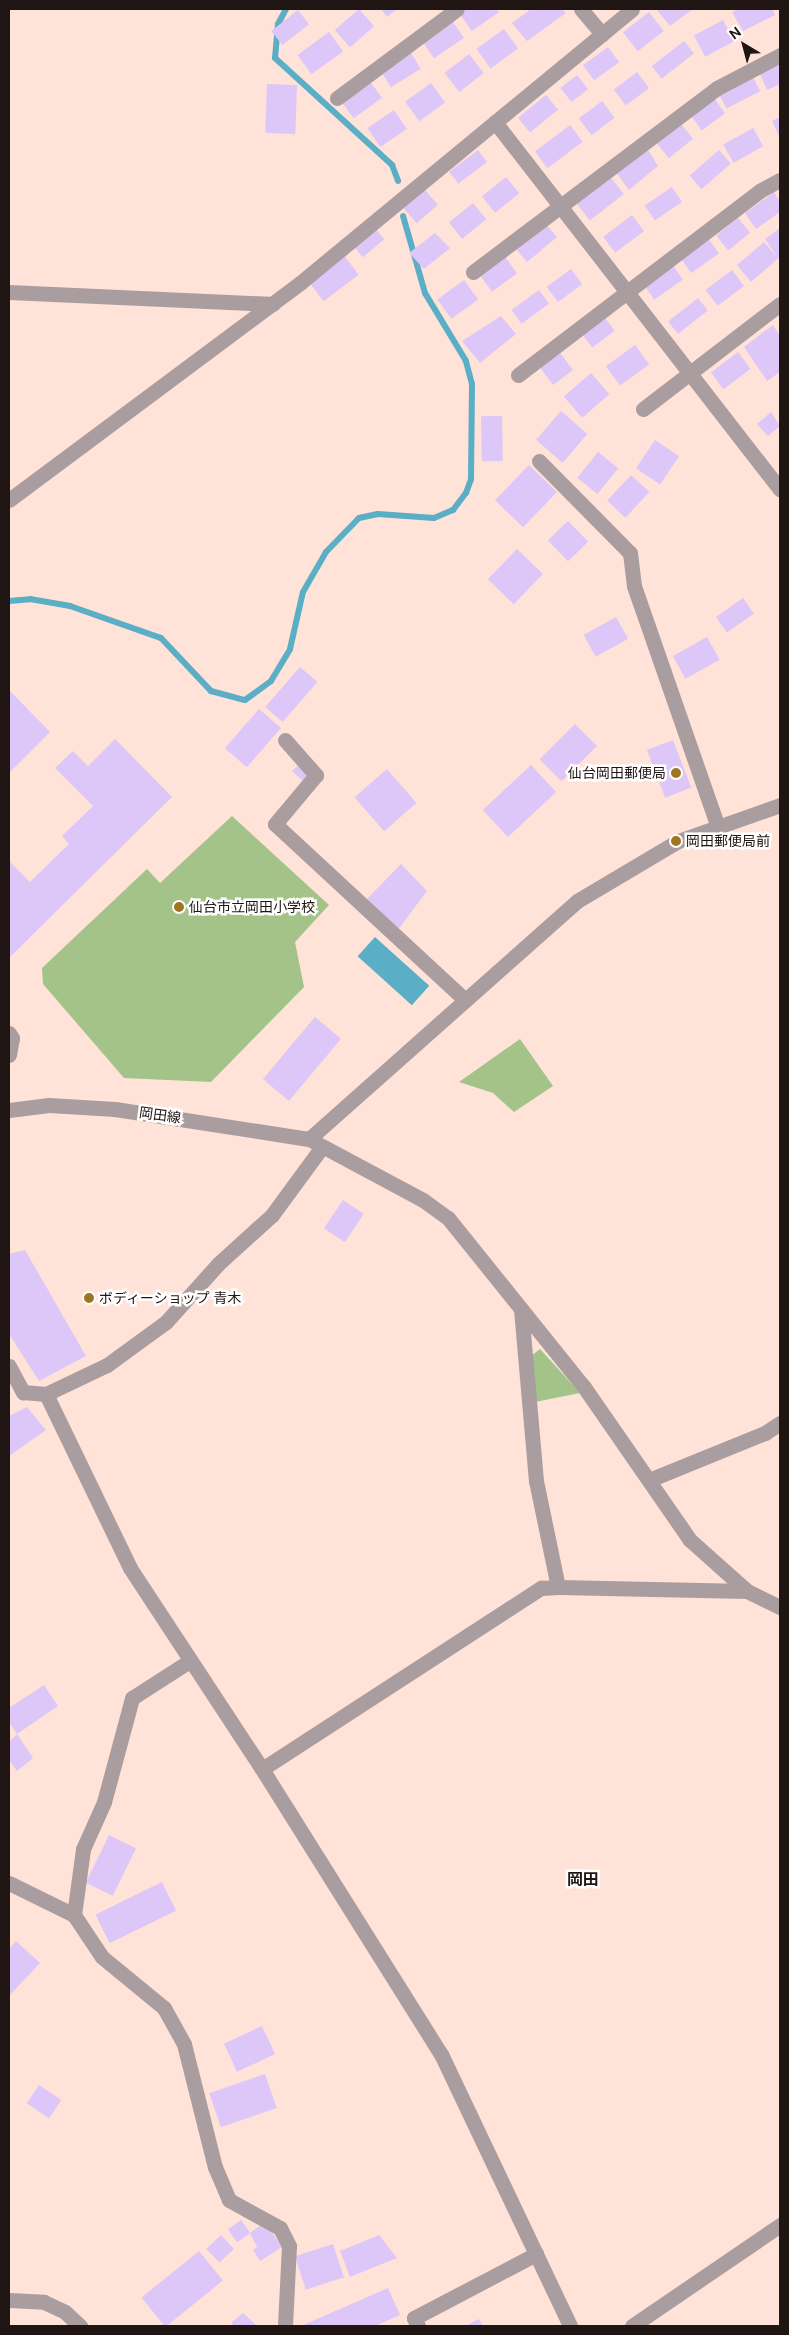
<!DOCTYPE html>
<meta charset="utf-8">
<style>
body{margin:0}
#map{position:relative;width:789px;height:2335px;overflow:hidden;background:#ffe3d9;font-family:"DM Sans","Noto Sans JP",sans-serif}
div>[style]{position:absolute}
.green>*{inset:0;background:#a3c389}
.water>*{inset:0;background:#5aaec5;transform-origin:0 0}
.stream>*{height:6px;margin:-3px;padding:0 3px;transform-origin:3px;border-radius:3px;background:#5aaec5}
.building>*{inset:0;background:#dcc7f8;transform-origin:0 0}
.minor>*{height:15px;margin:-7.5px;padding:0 7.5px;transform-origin:7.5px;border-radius:7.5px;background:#aa9d9f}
.dots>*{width:14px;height:14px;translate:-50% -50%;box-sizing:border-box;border:2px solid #fff;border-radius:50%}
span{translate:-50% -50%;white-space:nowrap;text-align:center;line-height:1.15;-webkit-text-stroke:5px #fff;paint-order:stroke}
.poi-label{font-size:14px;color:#1f1512}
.right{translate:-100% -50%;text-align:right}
.left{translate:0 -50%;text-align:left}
.street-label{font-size:14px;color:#1f1512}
.quarter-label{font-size:16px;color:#1f1512;font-weight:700}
.frame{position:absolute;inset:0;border:10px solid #1f1512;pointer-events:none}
.north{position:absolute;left:719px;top:20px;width:50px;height:50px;-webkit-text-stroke:4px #fff;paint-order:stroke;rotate:323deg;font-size:14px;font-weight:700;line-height:20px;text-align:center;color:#1f1512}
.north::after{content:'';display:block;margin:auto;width:18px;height:22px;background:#1f1512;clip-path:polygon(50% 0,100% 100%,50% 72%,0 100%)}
</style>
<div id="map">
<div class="green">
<i style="clip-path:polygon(232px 816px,329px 905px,295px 942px,304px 987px,211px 1082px,124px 1078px,43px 984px,42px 968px,147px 869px,160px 883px)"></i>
<i style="clip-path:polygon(520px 1039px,553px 1086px,514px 1112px,493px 1093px,459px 1082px)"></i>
<i style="clip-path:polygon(540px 1349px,580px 1393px,535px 1402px,531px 1356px)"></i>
</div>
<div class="water">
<i style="left:375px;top:937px;width:73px;height:26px;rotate:42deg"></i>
</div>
<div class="stream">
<i style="left:286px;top:9px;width:17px;rotate:118deg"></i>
<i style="left:278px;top:24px;width:34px;rotate:95deg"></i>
<i style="left:275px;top:58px;width:159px;rotate:42.4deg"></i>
<i style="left:392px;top:165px;width:17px;rotate:69deg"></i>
<i style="left:9px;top:601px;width:21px;rotate:-5deg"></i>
<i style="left:30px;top:599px;width:41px;rotate:9.9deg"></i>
<i style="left:70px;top:606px;width:96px;rotate:19.4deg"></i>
<i style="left:161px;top:638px;width:73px;rotate:46.7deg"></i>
<i style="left:211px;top:691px;width:35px;rotate:15deg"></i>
<i style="left:245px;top:700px;width:32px;rotate:-36deg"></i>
<i style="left:271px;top:681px;width:37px;rotate:-59deg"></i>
<i style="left:290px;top:649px;width:58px;rotate:-77.2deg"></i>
<i style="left:303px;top:592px;width:46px;rotate:-60.1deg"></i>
<i style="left:326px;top:552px;width:47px;rotate:-45.9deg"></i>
<i style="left:359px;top:518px;width:19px;rotate:-12deg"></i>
<i style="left:378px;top:514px;width:56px;rotate:4.1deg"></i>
<i style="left:434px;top:518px;width:21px;rotate:-23deg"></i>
<i style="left:453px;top:510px;width:21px;rotate:-53deg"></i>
<i style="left:466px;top:493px;width:15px;rotate:-70deg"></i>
<i style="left:471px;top:479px;width:95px;rotate:-89.4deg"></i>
<i style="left:472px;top:384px;width:24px;rotate:-105deg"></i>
<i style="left:466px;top:361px;width:79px;rotate:-121.1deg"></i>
<i style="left:425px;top:293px;width:80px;rotate:-105.9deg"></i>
</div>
<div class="building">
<i style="left:359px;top:9px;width:23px;height:32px;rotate:49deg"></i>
<i style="clip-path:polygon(381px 9px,397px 9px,387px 17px)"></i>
<i style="clip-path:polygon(464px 9px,496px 9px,499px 12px,472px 31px,459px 13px)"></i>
<i style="clip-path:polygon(531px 9px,562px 9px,566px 13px,527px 41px,512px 23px)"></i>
<i style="clip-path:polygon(656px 9px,693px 9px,670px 26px)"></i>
<i style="clip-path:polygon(738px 9px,772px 9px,775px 15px,743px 31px,732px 12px)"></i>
<i style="left:298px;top:10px;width:18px;height:34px;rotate:52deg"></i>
<i style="left:649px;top:12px;width:24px;height:33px;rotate:52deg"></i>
<i style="left:451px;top:19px;width:23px;height:36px;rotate:56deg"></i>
<i style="left:723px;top:20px;width:24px;height:33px;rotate:62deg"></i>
<i style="left:504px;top:29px;width:24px;height:34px;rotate:54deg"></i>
<i style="left:329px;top:32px;width:24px;height:39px;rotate:54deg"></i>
<i style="left:684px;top:41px;width:16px;height:41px;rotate:52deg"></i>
<i style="left:608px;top:47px;width:19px;height:31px;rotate:54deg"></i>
<i style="left:409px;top:50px;width:22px;height:35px;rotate:58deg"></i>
<i style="left:469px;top:54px;width:24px;height:31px;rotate:52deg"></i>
<i style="clip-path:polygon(780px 64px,780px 84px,767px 90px,760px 74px)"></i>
<i style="left:637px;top:72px;width:20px;height:29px;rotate:53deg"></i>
<i style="left:577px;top:75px;width:18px;height:21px;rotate:52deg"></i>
<i style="left:753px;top:77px;width:16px;height:38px;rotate:63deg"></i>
<i style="left:369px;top:80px;width:22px;height:35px;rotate:54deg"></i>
<i style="left:431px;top:83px;width:24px;height:32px;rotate:54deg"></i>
<i style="left:267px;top:84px;width:30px;height:49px;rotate:2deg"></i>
<i style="left:546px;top:95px;width:19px;height:36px;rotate:51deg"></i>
<i style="left:714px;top:98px;width:19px;height:29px;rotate:54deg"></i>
<i style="left:602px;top:101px;width:21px;height:29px;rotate:53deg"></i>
<i style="left:394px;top:110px;width:23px;height:32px;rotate:56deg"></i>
<i style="clip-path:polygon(780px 117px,780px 135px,779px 136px,772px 121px)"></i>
<i style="left:681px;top:124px;width:19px;height:31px;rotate:51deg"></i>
<i style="left:570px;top:125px;width:21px;height:44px;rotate:53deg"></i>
<i style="left:753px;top:128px;width:21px;height:34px;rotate:61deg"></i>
<i style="left:478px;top:150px;width:15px;height:36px;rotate:53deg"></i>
<i style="clip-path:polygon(648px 150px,658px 166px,629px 190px,616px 172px)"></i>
<i style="left:719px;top:150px;width:18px;height:39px;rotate:49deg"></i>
<i style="left:609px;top:175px;width:24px;height:43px;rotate:52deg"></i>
<i style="left:506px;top:177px;width:21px;height:31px;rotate:51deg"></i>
<i style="left:672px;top:187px;width:18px;height:33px;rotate:56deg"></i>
<i style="left:424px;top:189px;width:21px;height:28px;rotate:49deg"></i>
<i style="clip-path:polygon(774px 192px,780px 202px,780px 212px,756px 229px,745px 213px)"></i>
<i style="left:473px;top:203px;width:21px;height:31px;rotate:51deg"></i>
<i style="left:632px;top:215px;width:20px;height:36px;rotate:53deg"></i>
<i style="left:738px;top:218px;width:19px;height:28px;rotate:51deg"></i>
<i style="left:546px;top:224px;width:17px;height:39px;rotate:50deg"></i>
<i style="left:374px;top:227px;width:16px;height:28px;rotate:50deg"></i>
<i style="clip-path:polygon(780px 228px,780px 257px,751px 282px,737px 265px,764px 242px,778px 258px,765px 239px)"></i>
<i style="clip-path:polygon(435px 233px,450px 248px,424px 269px,409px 253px)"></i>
<i style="left:708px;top:238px;width:19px;height:34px;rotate:55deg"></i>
<i style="left:343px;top:254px;width:26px;height:44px;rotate:53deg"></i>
<i style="left:503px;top:254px;width:24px;height:31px;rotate:54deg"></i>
<i style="left:672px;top:264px;width:19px;height:35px;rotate:55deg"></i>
<i style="left:571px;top:269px;width:19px;height:30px;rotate:54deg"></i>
<i style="left:732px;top:270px;width:20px;height:33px;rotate:53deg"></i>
<i style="left:464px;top:280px;width:24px;height:33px;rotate:54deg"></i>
<i style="left:539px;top:290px;width:17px;height:34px;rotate:54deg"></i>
<i style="left:698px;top:298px;width:16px;height:38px;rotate:52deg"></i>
<i style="left:602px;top:314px;width:21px;height:28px;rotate:53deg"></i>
<i style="clip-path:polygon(501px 316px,516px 334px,480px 363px,462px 341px)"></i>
<i style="clip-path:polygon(773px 325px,780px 336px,780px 372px,767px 381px,744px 347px)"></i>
<i style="left:635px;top:345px;width:24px;height:36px;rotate:54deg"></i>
<i style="left:558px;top:350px;width:25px;height:25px;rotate:53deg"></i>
<i style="left:738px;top:352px;width:21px;height:34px;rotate:53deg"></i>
<i style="left:591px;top:373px;width:28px;height:36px;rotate:49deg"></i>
<i style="left:561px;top:411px;width:35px;height:38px;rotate:41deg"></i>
<i style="clip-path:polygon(771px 412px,780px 426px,768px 436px,757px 424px)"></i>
<i style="left:502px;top:416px;width:45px;height:21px;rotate:89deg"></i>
<i style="left:655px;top:440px;width:29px;height:34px;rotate:34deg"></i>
<i style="left:598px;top:452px;width:26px;height:33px;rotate:39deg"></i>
<i style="left:529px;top:465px;width:39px;height:49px;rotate:44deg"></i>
<i style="left:631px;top:475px;width:25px;height:35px;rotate:43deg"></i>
<i style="left:568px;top:521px;width:29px;height:28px;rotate:46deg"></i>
<i style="left:517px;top:549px;width:36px;height:42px;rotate:44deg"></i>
<i style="left:743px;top:598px;width:19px;height:33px;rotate:55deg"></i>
<i style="left:616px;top:617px;width:25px;height:37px;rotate:61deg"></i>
<i style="left:707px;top:637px;width:26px;height:39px;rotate:61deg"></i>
<i style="left:300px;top:667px;width:23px;height:53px;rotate:41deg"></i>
<i style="clip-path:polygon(9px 690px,50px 732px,9px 773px)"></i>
<i style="left:259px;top:709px;width:29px;height:52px;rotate:41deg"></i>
<i style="left:575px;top:724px;width:31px;height:50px;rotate:45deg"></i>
<i style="clip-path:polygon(115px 739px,172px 797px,9px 958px,9px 861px,30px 882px,69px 844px,62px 836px,93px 806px,55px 768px,73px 751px,88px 766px)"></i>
<i style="left:673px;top:740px;width:51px;height:28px;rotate:69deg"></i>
<i style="clip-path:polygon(301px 763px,312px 775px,304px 782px,292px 771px)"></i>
<i style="left:531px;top:765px;width:37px;height:66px;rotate:47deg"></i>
<i style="left:387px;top:769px;width:45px;height:43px;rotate:49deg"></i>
<i style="clip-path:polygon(401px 864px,427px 891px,397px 931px,367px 899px)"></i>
<i style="left:315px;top:1017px;width:34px;height:81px;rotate:40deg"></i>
<i style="left:343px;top:1200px;width:25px;height:34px;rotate:34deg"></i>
<i style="clip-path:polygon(25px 1250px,86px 1356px,39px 1381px,9px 1334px,9px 1254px)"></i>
<i style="clip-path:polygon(27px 1407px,46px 1430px,9px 1456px,9px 1416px)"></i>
<i style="clip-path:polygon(44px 1685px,58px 1706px,17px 1734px,9px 1722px,9px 1708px)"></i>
<i style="clip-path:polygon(17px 1734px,33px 1758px,17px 1771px,9px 1760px,9px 1742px)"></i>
<i style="left:109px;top:1835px;width:30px;height:53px;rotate:26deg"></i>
<i style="left:162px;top:1882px;width:32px;height:74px;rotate:64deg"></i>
<i style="clip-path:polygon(16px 1941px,40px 1963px,9px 1996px,9px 1949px)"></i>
<i style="left:262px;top:2026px;width:31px;height:42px;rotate:65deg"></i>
<i style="left:265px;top:2074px;width:36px;height:59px;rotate:71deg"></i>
<i style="left:39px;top:2085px;width:27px;height:22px;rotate:34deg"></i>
<i style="left:241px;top:2220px;width:16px;height:16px;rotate:55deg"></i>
<i style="clip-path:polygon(265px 2222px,282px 2247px,260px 2261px,253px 2250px,257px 2247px,250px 2233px)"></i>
<i style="left:221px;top:2235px;width:19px;height:20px;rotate:47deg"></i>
<i style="clip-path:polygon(379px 2235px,397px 2258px,350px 2277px,340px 2251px)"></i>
<i style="left:333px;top:2244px;width:35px;height:40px;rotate:72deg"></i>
<i style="left:199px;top:2251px;width:38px;height:74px;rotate:51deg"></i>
<i style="clip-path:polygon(388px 2288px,400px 2315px,375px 2326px,301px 2326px)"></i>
<i style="clip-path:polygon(243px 2313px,257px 2326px,234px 2326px,231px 2323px)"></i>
<i style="clip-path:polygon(479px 2319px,483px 2326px,465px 2326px)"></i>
</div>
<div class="minor">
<i style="left:581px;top:9px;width:33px;rotate:50deg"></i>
<i style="left:337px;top:98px;width:149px;rotate:-36.6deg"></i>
<i style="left:495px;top:122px;width:465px;rotate:52.2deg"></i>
<i style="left:473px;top:272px;width:306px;rotate:-37deg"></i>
<i style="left:717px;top:88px;width:71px;rotate:-27.6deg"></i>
<i style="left:9px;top:292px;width:264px;rotate:2.6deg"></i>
<i style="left:518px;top:375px;width:305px;rotate:-37.3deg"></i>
<i style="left:761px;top:190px;width:21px;rotate:-28deg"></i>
<i style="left:643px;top:409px;width:173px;rotate:-37.5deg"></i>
<i style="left:539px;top:461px;width:129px;rotate:45.3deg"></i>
<i style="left:630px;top:553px;width:33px;rotate:83deg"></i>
<i style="left:634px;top:586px;width:255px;rotate:70.8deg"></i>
<i style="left:9px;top:500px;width:363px;rotate:-36.7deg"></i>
<i style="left:300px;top:283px;width:430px;rotate:-39.5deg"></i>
<i style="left:285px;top:740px;width:47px;rotate:48.5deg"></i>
<i style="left:316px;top:775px;width:64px;rotate:129.9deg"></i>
<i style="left:275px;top:824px;width:258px;rotate:42.8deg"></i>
<i style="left:9px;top:1033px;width:6px;rotate:59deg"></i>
<i style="left:12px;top:1038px;width:17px;rotate:100deg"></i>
<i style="left:9px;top:1110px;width:40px;rotate:-7.1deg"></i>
<i style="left:49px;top:1105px;width:66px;rotate:3.5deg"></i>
<i style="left:115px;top:1109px;width:196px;rotate:8.8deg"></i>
<i style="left:309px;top:1139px;width:129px;rotate:28.2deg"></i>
<i style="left:423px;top:1200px;width:31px;rotate:36deg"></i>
<i style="left:448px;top:1218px;width:217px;rotate:51.2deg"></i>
<i style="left:584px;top:1387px;width:186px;rotate:55.3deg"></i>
<i style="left:690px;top:1540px;width:76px;rotate:41.8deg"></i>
<i style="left:747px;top:1591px;width:37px;rotate:26deg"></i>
<i style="left:309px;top:1139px;width:358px;rotate:-41.6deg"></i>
<i style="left:577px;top:901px;width:117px;rotate:-30.7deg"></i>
<i style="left:678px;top:841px;width:108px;rotate:-19.4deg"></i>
<i style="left:9px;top:1366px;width:30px;rotate:62deg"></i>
<i style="left:23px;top:1392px;width:23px;rotate:5deg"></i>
<i style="left:46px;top:1394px;width:68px;rotate:-25.4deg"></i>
<i style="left:107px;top:1365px;width:73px;rotate:-36.1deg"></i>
<i style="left:166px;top:1322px;width:78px;rotate:-48.1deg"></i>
<i style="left:218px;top:1264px;width:73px;rotate:-42.2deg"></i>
<i style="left:272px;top:1215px;width:84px;rotate:-53.7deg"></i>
<i style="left:46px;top:1394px;width:193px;rotate:64.2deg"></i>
<i style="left:130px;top:1568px;width:240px;rotate:56.7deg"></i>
<i style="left:262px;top:1769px;width:337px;rotate:57.9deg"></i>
<i style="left:441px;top:2054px;width:301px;rotate:64.6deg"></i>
<i style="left:649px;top:1480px;width:125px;rotate:-22.1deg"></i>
<i style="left:765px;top:1433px;width:18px;rotate:-34deg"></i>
<i style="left:558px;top:1587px;width:189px;rotate:1.2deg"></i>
<i style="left:262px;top:1769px;width:333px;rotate:-33deg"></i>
<i style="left:541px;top:1588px;width:17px;rotate:-3deg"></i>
<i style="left:558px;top:1587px;width:108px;rotate:-101.7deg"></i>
<i style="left:536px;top:1481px;width:173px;rotate:-95deg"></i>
<i style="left:9px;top:1883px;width:72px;rotate:26.2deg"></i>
<i style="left:74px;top:1915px;width:50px;rotate:56.3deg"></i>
<i style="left:102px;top:1957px;width:80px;rotate:39.4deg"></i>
<i style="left:164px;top:2008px;width:41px;rotate:60.9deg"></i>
<i style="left:184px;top:2044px;width:127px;rotate:75.9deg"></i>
<i style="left:215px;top:2167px;width:36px;rotate:67deg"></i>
<i style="left:229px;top:2200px;width:58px;rotate:28.8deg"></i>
<i style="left:280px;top:2228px;width:20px;rotate:63deg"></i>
<i style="left:289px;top:2246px;width:80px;rotate:92.9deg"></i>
<i style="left:74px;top:1915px;width:67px;rotate:-82.2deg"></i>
<i style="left:83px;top:1849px;width:51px;rotate:-65.9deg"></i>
<i style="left:104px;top:1802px;width:108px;rotate:-74.9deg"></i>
<i style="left:132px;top:1698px;width:67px;rotate:-32.7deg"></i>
<i style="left:9px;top:2300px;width:35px;rotate:3deg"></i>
<i style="left:44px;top:2302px;width:23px;rotate:25deg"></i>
<i style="left:65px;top:2312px;width:21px;rotate:43deg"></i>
<i style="left:418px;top:2326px;width:9px;rotate:-117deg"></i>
<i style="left:414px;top:2318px;width:138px;rotate:-27.7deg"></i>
<i style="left:632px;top:2326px;width:179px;rotate:-34.3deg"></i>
</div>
<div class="dots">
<i style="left:676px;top:773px;background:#9f7524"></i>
<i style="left:676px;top:841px;background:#9f7524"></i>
<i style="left:179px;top:907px;background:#9f7524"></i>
<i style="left:89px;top:1298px;background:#9f7524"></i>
</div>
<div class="poi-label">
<span class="right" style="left:666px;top:773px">仙台岡田郵便局</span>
<span class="left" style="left:686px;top:841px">岡田郵便局前</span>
<span class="left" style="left:189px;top:907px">仙台市立岡田小学校</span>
<span class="left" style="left:99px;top:1298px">ボディーショップ 青木</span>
</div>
<div class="street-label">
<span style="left:160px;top:1115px;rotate:8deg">岡田線</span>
</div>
<div class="quarter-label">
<span style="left:583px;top:1880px">岡田</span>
</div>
<div class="frame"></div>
<div class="north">N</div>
</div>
